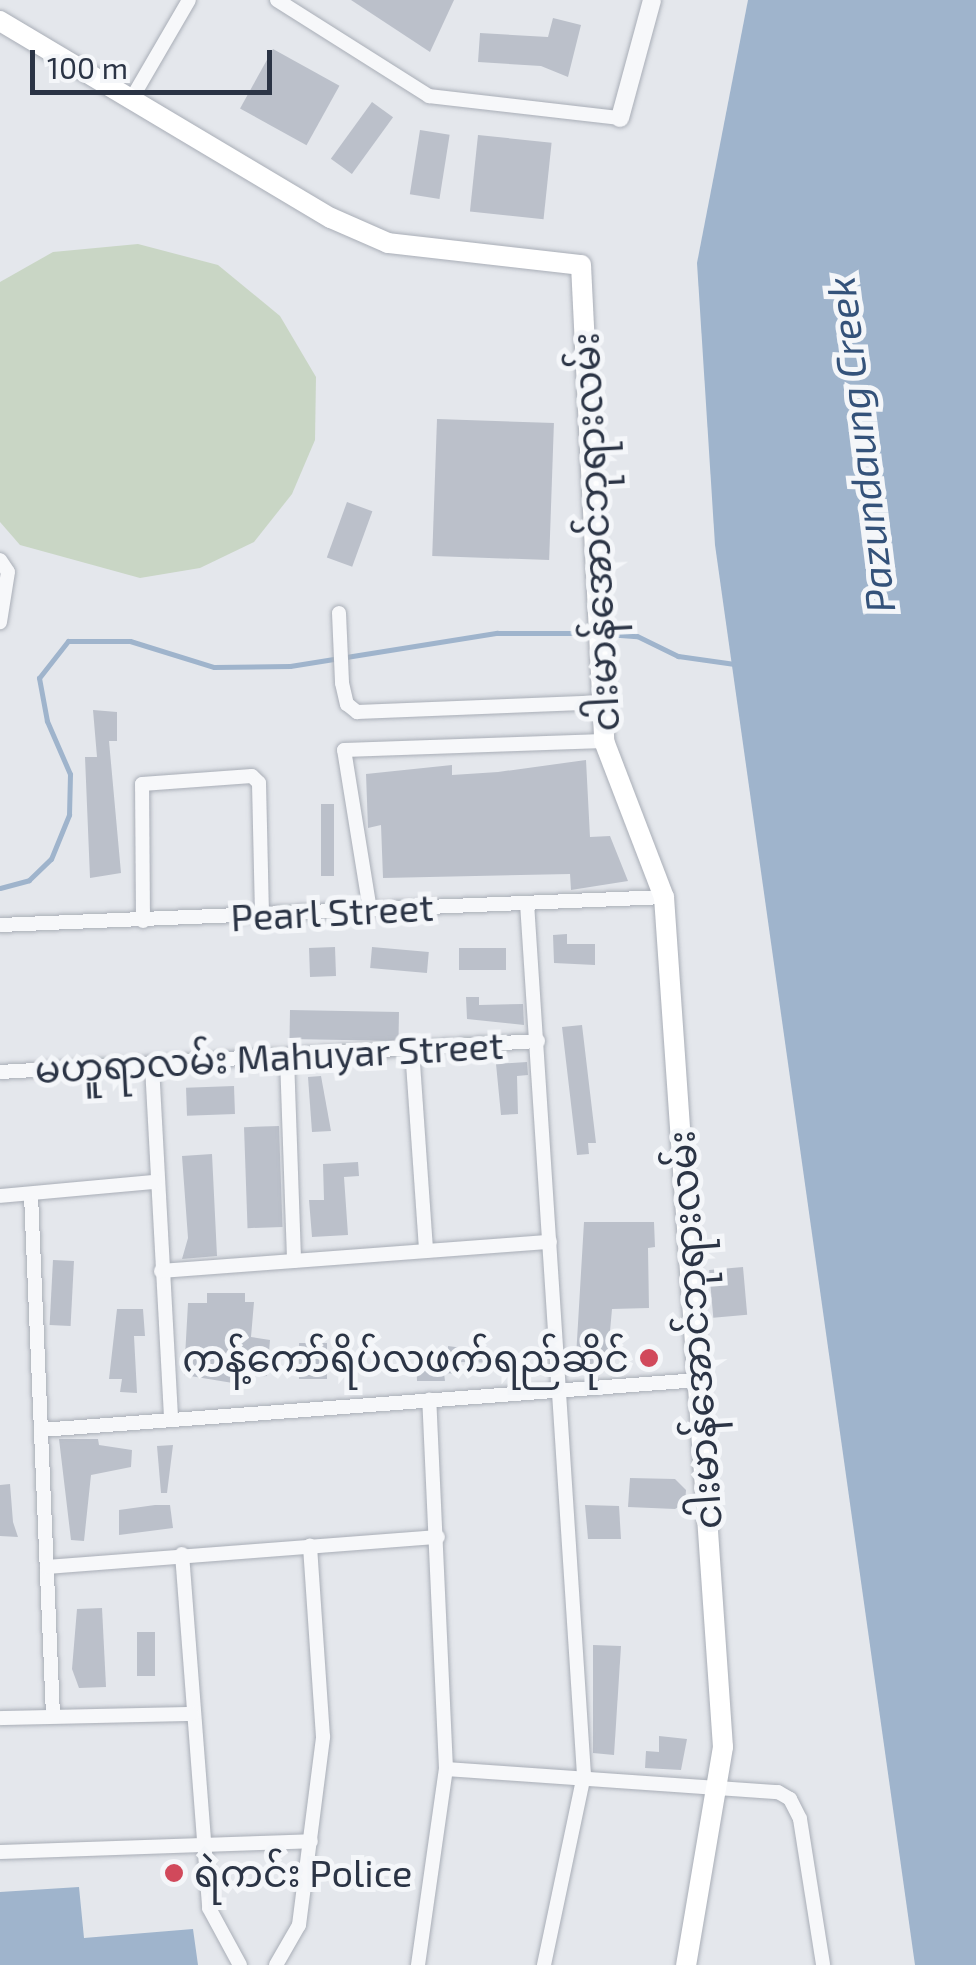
<!DOCTYPE html>
<meta charset="utf-8">
<style>
body{margin:0}
#map{position:relative;width:976px;height:1965px;overflow:hidden;background:#e4e7ec;font-family:"Exo 2","Noto Sans Myanmar",sans-serif}
div>[style]{position:absolute}
.green>*{inset:0;background:#c9d6c5}
.water>*{inset:0;background:#9fb4cc}
.stream>*{height:5px;margin:-2.5px;padding:0 2.5px;transform-origin:2.5px;border-radius:2.5px;background:#9fb4cc}
.building>*{inset:0;background:#bbc0ca;transform-origin:0 0}
.roads{filter:drop-shadow(0 0 2px #a9aeb7) drop-shadow(0 0 2px #a9aeb7)}
.minor>*{height:14px;margin:-7px;padding:0 7px;transform-origin:7px;border-radius:7px;background:#f7f8fa}
.tertiary>*{height:18px;margin:-9px;padding:0 9px;transform-origin:9px;border-radius:9px;background:#f7f8fa}
.secondary>*{height:20px;margin:-10px;padding:0 10px;transform-origin:10px;border-radius:10px;background:#fff}
.dots>*{width:28px;height:28px;translate:-50% -50%;box-sizing:border-box;border:5px solid #f4f6f9;border-radius:50%}
span{translate:-50% -50%;white-space:nowrap;text-align:center;line-height:1.15;-webkit-text-stroke:10px #f4f6f9;paint-order:stroke}
.street-label{font-size:38px;color:#2b3445}
.poi-label{font-size:38px;color:#2b3445}
.right{translate:-100% -50%;text-align:right}
.left{translate:0 -50%;text-align:left}
.water-label{font-size:40px;color:#34527a;font-style:italic}
.scale{position:absolute;left:30px;top:50px;width:242px;height:45px;box-sizing:border-box;border:5px solid #2b3445;border-top:0;padding-left:12px;font-size:30px;line-height:35px;white-space:nowrap;color:#2b3445;-webkit-text-stroke:8px #f4f6f9;paint-order:stroke}
</style>
<div id="map">
<div class="green">
<i style="clip-path:polygon(138px 244px,218px 265px,280px 316px,316px 377px,315px 440px,292px 494px,254px 542px,200px 568px,140px 578px,20px 545px,0 522px,0 282px,53px 252px)"></i>
</div>
<div class="water">
<i style="clip-path:polygon(748px 0,976px 0,976px 1965px,915px 1965px,715px 545px,697px 263px)"></i>
<i style="clip-path:polygon(79px 1887px,84px 1938px,193px 1929px,198px 1965px,0 1965px,0 1892px)"></i>
</div>
<div class="stream">
<i style="left:606px;top:634px;width:31px;rotate:4deg"></i>
<i style="left:637px;top:636px;width:46px;rotate:26deg"></i>
<i style="left:678px;top:656px;width:57px;rotate:8.1deg"></i>
<i style="left:0;top:888px;width:30px;rotate:-15deg"></i>
<i style="left:29px;top:880px;width:30px;rotate:-44deg"></i>
<i style="left:51px;top:859px;width:48px;rotate:-67.8deg"></i>
<i style="left:69px;top:815px;width:41px;rotate:-88.6deg"></i>
<i style="left:70px;top:774px;width:58px;rotate:-113.5deg"></i>
<i style="left:47px;top:721px;width:44px;rotate:-100.5deg"></i>
<i style="left:39px;top:678px;width:47px;rotate:-51.9deg"></i>
<i style="left:68px;top:641px;width:62px"></i>
<i style="left:130px;top:641px;width:88px;rotate:17.2deg"></i>
<i style="left:214px;top:667px;width:76px;rotate:-0.8deg"></i>
<i style="left:290px;top:666px;width:210px;rotate:-9.1deg"></i>
<i style="left:497px;top:633px;width:98px"></i>
</div>
<div class="building">
<i style="clip-path:polygon(351px 0,454px 0,430px 52px)"></i>
<i style="clip-path:polygon(553px 18px,581px 25px,568px 77px,541px 66px,478px 62px,480px 33px,548px 37px)"></i>
<i style="left:273px;top:49px;width:76px;height:68px;rotate:29deg"></i>
<i style="left:372px;top:102px;width:26px;height:70px;rotate:36deg"></i>
<i style="left:420px;top:130px;width:30px;height:65px;rotate:9deg"></i>
<i style="left:478px;top:135px;width:74px;height:77px;rotate:6deg"></i>
<i style="left:437px;top:419px;width:117px;height:137px;rotate:2deg"></i>
<i style="left:347px;top:502px;width:27px;height:59px;rotate:20deg"></i>
<i style="clip-path:polygon(93px 710px,117px 712px,117px 741px,109px 741px,121px 873px,90px 878px,85px 757px,97px 757px)"></i>
<i style="clip-path:polygon(586px 760px,590px 837px,610px 836px,628px 881px,571px 890px,570px 874px,383px 878px,381px 825px,368px 828px,366px 774px,452px 765px,452px 775px,498px 772px)"></i>
<i style="left:321px;top:804px;width:13px;height:72px"></i>
<i style="clip-path:polygon(567px 934px,567px 944px,595px 944px,595px 965px,554px 963px,553px 935px)"></i>
<i style="left:335px;top:947px;width:29px;height:26px;rotate:88deg"></i>
<i style="left:372px;top:947px;width:57px;height:21px;rotate:5deg"></i>
<i style="left:506px;top:948px;width:22px;height:47px;rotate:90deg"></i>
<i style="clip-path:polygon(466px 997px,479px 997px,479px 1005px,523px 1004px,524px 1025px,467px 1019px)"></i>
<i style="left:290px;top:1010px;width:109px;height:29px;rotate:1deg"></i>
<i style="clip-path:polygon(582px 1025px,596px 1143px,588px 1143px,589px 1154px,577px 1155px,562px 1027px)"></i>
<i style="clip-path:polygon(527px 1062px,528px 1075px,517px 1076px,518px 1114px,501px 1115px,496px 1064px)"></i>
<i style="clip-path:polygon(321px 1076px,331px 1131px,312px 1132px,308px 1077px)"></i>
<i style="left:234px;top:1086px;width:28px;height:48px;rotate:88deg"></i>
<i style="left:279px;top:1126px;width:101px;height:35px;rotate:88deg"></i>
<i style="clip-path:polygon(212px 1154px,217px 1256px,182px 1259px,188px 1238px,182px 1156px)"></i>
<i style="clip-path:polygon(358px 1162px,359px 1176px,344px 1177px,348px 1235px,312px 1237px,309px 1200px,324px 1200px,323px 1164px)"></i>
<i style="clip-path:polygon(584px 1222px,654px 1222px,655px 1247px,648px 1248px,649px 1308px,612px 1309px,607px 1365px,599px 1374px,575px 1374px)"></i>
<i style="left:53px;top:1260px;width:21px;height:65px;rotate:3deg"></i>
<i style="left:743px;top:1267px;width:48px;height:34px;rotate:85deg"></i>
<i style="clip-path:polygon(207px 1293px,245px 1293px,245px 1302px,254px 1302px,251px 1337px,270px 1340px,267px 1376px,239px 1378px,239px 1384px,184px 1375px,188px 1303px,207px 1303px)"></i>
<i style="clip-path:polygon(117px 1309px,143px 1309px,145px 1336px,134px 1336px,137px 1393px,120px 1392px,122px 1379px,109px 1379px)"></i>
<i style="left:299px;top:1343px;width:28px;height:36px"></i>
<i style="clip-path:polygon(448px 1346px,506px 1354px,505px 1363px,458px 1362px,458px 1374px,444px 1373px,445px 1381px,417px 1381px,416px 1357px,448px 1356px)"></i>
<i style="clip-path:polygon(59px 1439px,98px 1439px,99px 1445px,132px 1450px,131px 1467px,91px 1475px,84px 1541px,71px 1540px)"></i>
<i style="clip-path:polygon(173px 1445px,167px 1493px,161px 1493px,157px 1446px)"></i>
<i style="clip-path:polygon(630px 1478px,675px 1479px,686px 1490px,685px 1503px,675px 1509px,628px 1507px)"></i>
<i style="clip-path:polygon(10px 1484px,13px 1522px,18px 1537px,0 1536px,0 1485px)"></i>
<i style="clip-path:polygon(155px 1505px,170px 1505px,173px 1528px,119px 1535px,119px 1510px)"></i>
<i style="clip-path:polygon(585px 1505px,619px 1506px,621px 1539px,588px 1539px)"></i>
<i style="clip-path:polygon(102px 1608px,106px 1687px,79px 1688px,72px 1669px,77px 1609px)"></i>
<i style="left:137px;top:1632px;width:18px;height:44px"></i>
<i style="clip-path:polygon(593px 1645px,621px 1646px,614px 1755px,593px 1753px)"></i>
<i style="clip-path:polygon(659px 1736px,687px 1739px,681px 1770px,645px 1768px,646px 1751px,659px 1752px)"></i>
</div>
<div class="roads">
<div class="minor">
<i style="left:277px;top:0;width:180px;rotate:32.3deg"></i>
<i style="left:429px;top:96px;width:192px;rotate:6.6deg"></i>
<i style="left:132px;top:98px;width:113px;rotate:-59.8deg"></i>
<i style="left:0;top:560px;width:14px;rotate:56deg"></i>
<i style="left:8px;top:572px;width:51px;rotate:99.1deg"></i>
<i style="left:339px;top:613px;width:70px;rotate:87.5deg"></i>
<i style="left:342px;top:683px;width:22px;rotate:77deg"></i>
<i style="left:347px;top:704px;width:13px;rotate:39deg"></i>
<i style="left:357px;top:712px;width:244px;rotate:-2.3deg"></i>
<i style="left:527px;top:903px;width:874px;rotate:86.26deg"></i>
<i style="left:584px;top:1775px;width:194px;rotate:101.9deg"></i>
<i style="left:370px;top:910px;width:162px;rotate:-99.2deg"></i>
<i style="left:344px;top:750px;width:260px;rotate:-2deg"></i>
<i style="left:143px;top:921px;width:137px;rotate:-90.4deg"></i>
<i style="left:142px;top:784px;width:110px;rotate:-4.2deg"></i>
<i style="left:252px;top:776px;width:10px;rotate:45deg"></i>
<i style="left:259px;top:783px;width:132px;rotate:88.7deg"></i>
<i style="left:0;top:925px;width:665px;rotate:-2.41deg"></i>
<i style="left:412px;top:1049px;width:202px;rotate:86deg"></i>
<i style="left:287px;top:1058px;width:203px;rotate:88deg"></i>
<i style="left:152px;top:1066px;width:354px;rotate:86.9deg"></i>
<i style="left:0;top:1072px;width:539px;rotate:-3.3deg"></i>
<i style="left:31px;top:1195px;width:521px;rotate:87.58deg"></i>
<i style="left:0;top:1196px;width:155px;rotate:-5.2deg"></i>
<i style="left:161px;top:1271px;width:390px;rotate:-4.3deg"></i>
<i style="left:41px;top:1430px;width:659px;rotate:-4.35deg"></i>
<i style="left:182px;top:1554px;width:355px;rotate:85.6deg"></i>
<i style="left:209px;top:1908px;width:65px;rotate:61.5deg"></i>
<i style="left:47px;top:1567px;width:392px;rotate:-4.4deg"></i>
<i style="left:0;top:1718px;width:192px;rotate:-1.2deg"></i>
<i style="left:446px;top:1769px;width:333px;rotate:4deg"></i>
<i style="left:778px;top:1792px;width:14px;rotate:30deg"></i>
<i style="left:790px;top:1799px;width:22px;rotate:63deg"></i>
<i style="left:800px;top:1819px;width:148px;rotate:81deg"></i>
<i style="left:0;top:1852px;width:311px;rotate:-2deg"></i>
<i style="left:276px;top:1965px;width:46px;rotate:-60.1deg"></i>
<i style="left:299px;top:1925px;width:190px;rotate:-82.7deg"></i>
<i style="left:323px;top:1737px;width:192px;rotate:-93.9deg"></i>
<i style="left:418px;top:1965px;width:198px;rotate:-81.9deg"></i>
<i style="left:446px;top:1769px;width:370px;rotate:-92.6deg"></i>
</div>
<div class="tertiary">
<i style="left:620px;top:118px;width:122px;rotate:-74.8deg"></i>
</div>
<div class="secondary">
<i style="left:0;top:21px;width:385px;rotate:30.8deg"></i>
<i style="left:331px;top:218px;width:62px;rotate:23.7deg"></i>
<i style="left:388px;top:243px;width:194px;rotate:6.5deg"></i>
<i style="left:581px;top:265px;width:477px;rotate:87.2deg"></i>
<i style="left:604px;top:741px;width:167px;rotate:69deg"></i>
<i style="left:664px;top:897px;width:852px;rotate:86.03deg"></i>
<i style="left:723px;top:1747px;width:221px;rotate:99.6deg"></i>
</div>
</div>
<div class="dots">
<i style="left:649px;top:1358px;background:#d1495b"></i>
<i style="left:174px;top:1873px;background:#d1495b"></i>
</div>
<div class="street-label">
<span style="left:595px;top:532px;rotate:-93deg">ငါးမာန်အောင်ဘုရားလမ်း</span>
<span style="left:332px;top:912px;rotate:-3deg">Pearl Street</span>
<span style="left:269px;top:1057px;rotate:-3deg">မဟူရာလမ်း Mahuyar Street</span>
<span style="left:694px;top:1330px;rotate:-94deg">ငါးမာန်အောင်ဘုရားလမ်း</span>
</div>
<div class="poi-label">
<span class="right" style="left:629px;top:1358px">ကန့်ကော်ရိပ်လဖက်ရည်ဆိုင်</span>
<span class="left" style="left:194px;top:1873px">ရဲကင်း Police</span>
</div>
<div class="water-label">
<span style="left:859px;top:445px;rotate:-97deg">Pazundaung Creek</span>
</div>
<div class="scale">100 m</div>
</div>
